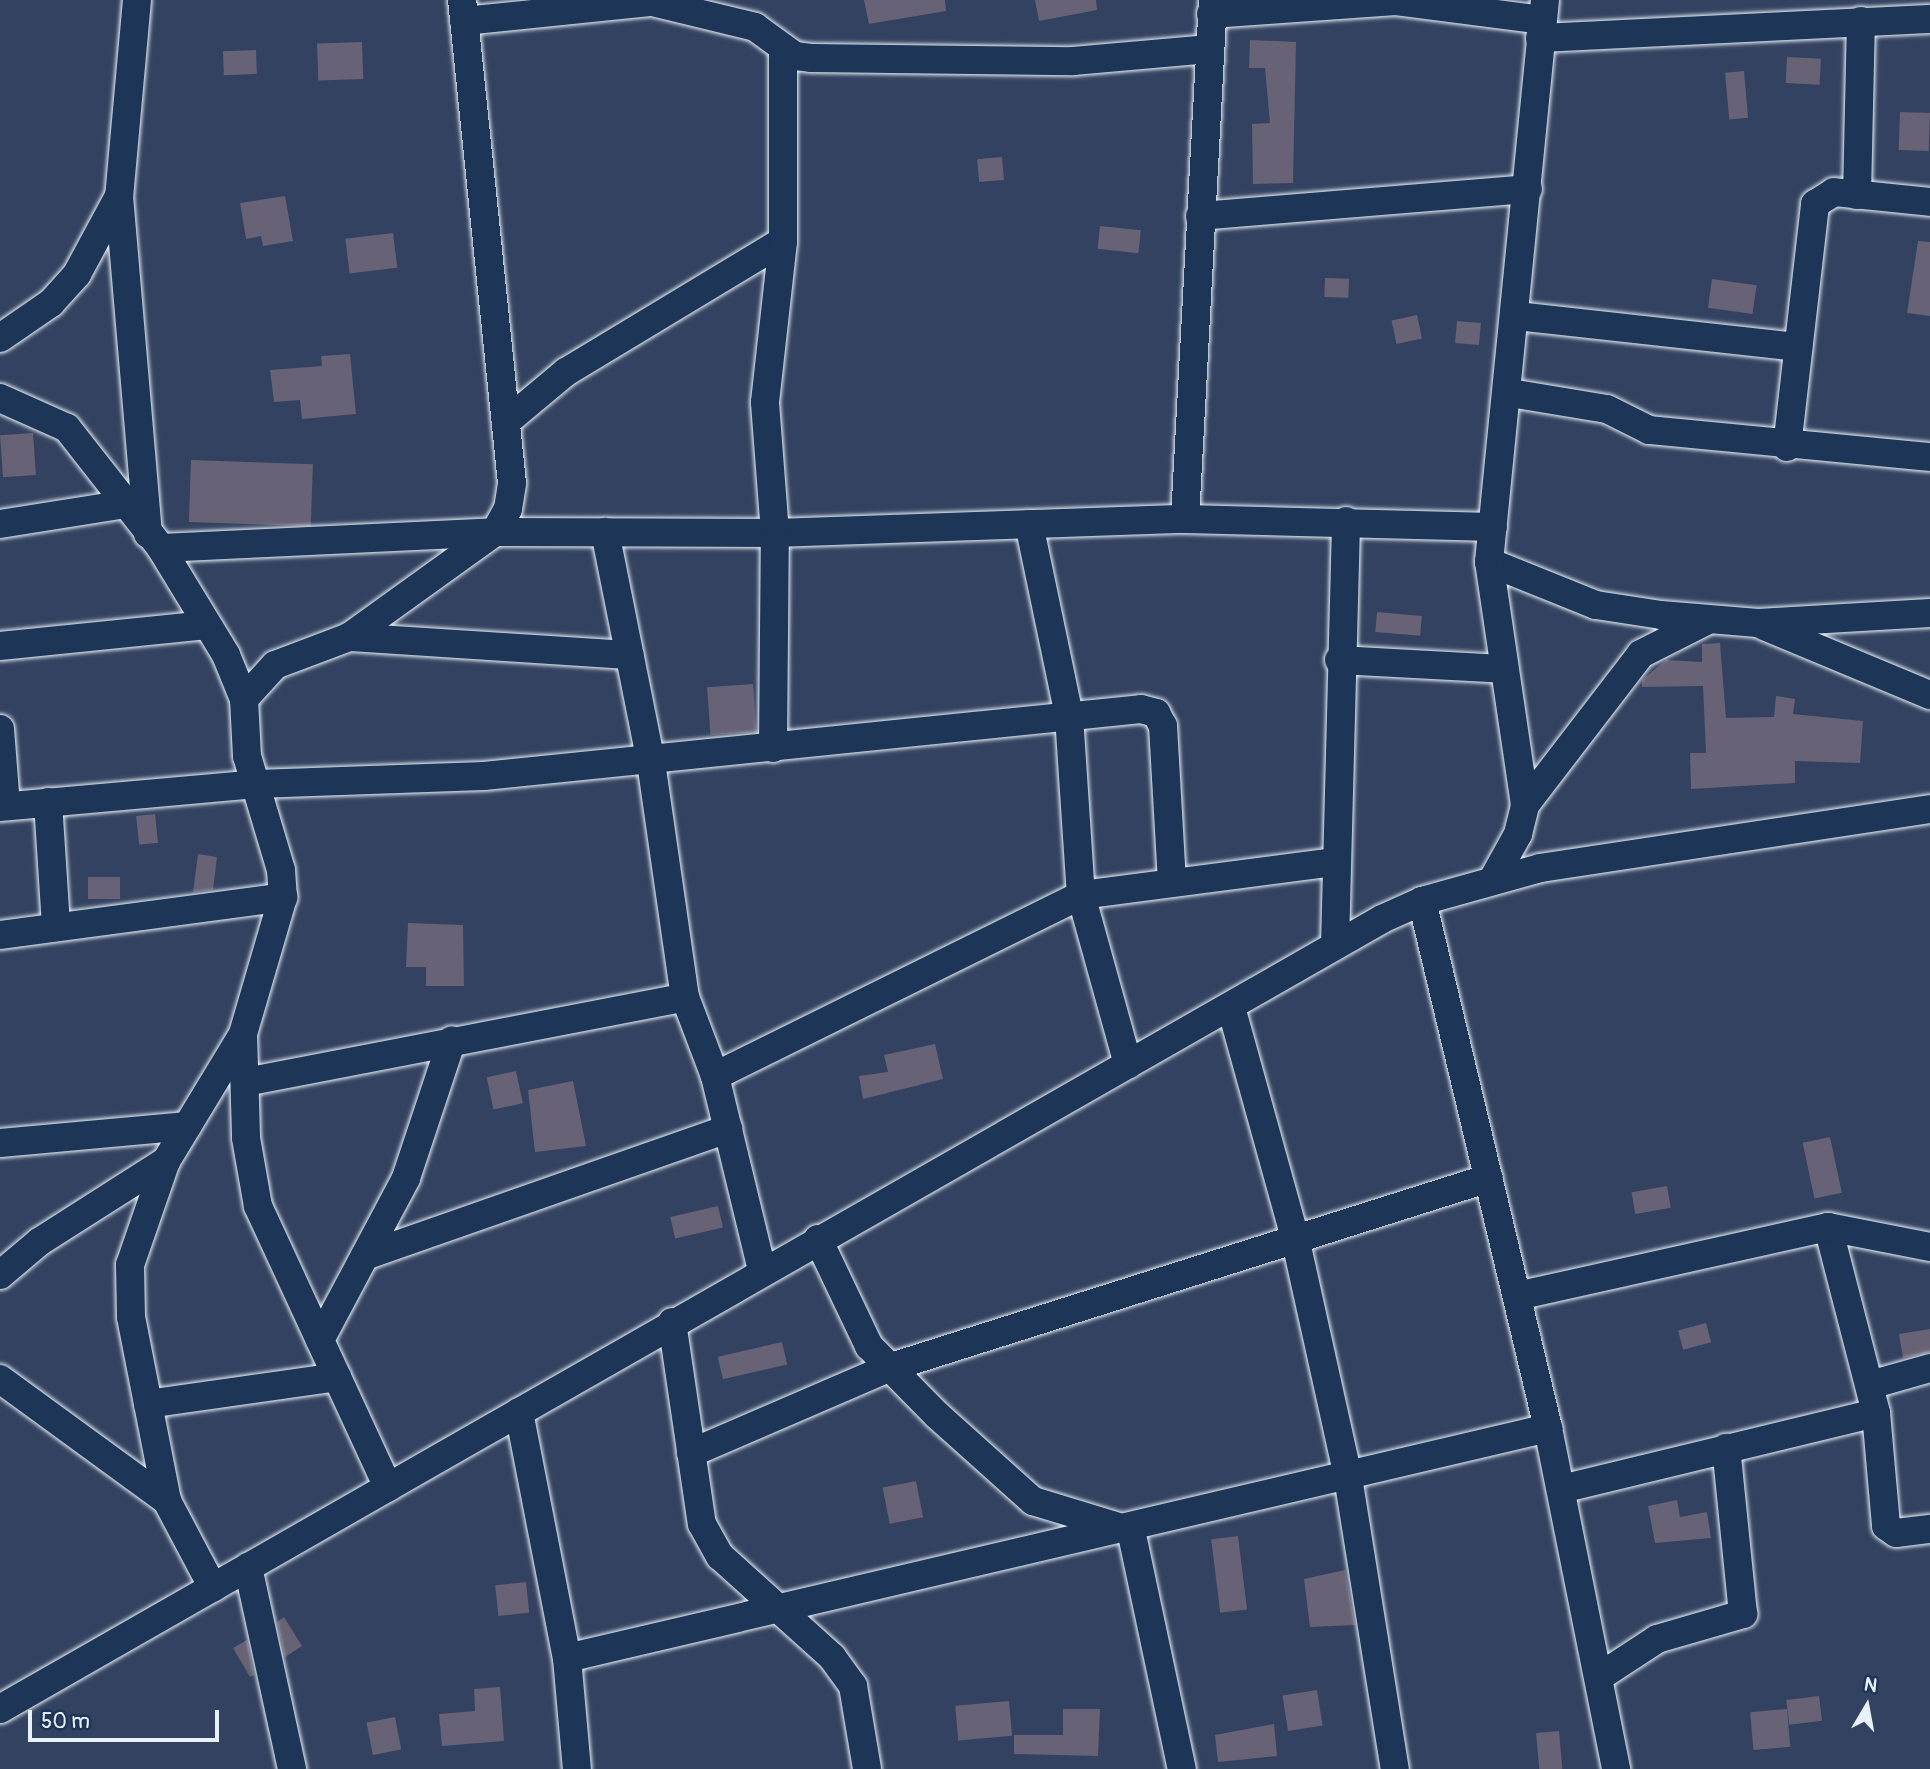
<!DOCTYPE html>
<style>
body{margin:0}
#map{position:relative;width:1930px;height:1769px;overflow:hidden;background:#334260;font-family:Pangolin,sans-serif}
div>[style]{position:absolute}
.building>*{inset:0;background:#676275;transform-origin:0 0}
.roads{filter:drop-shadow(0 0 2px #e8f1f8) drop-shadow(0 0 2px #e8f1f8)}
.minor>*{height:28px;margin:-14px;padding:0 14px;transform-origin:14px;border-radius:14px;background:#1d3557}
span{translate:-50% -50%;white-space:nowrap;text-align:center;line-height:1.15;-webkit-text-stroke:5px #1d3557;paint-order:stroke}
.north{position:absolute;left:1832px;top:1671px;width:70px;height:70px;-webkit-text-stroke:5px #1d3557;paint-order:stroke;rotate:10deg;font-size:19px;font-weight:700;line-height:28px;text-align:center;color:#e8f1f8}
.north::after{content:'';display:block;margin:auto;width:24px;height:32px;background:#e8f1f8;clip-path:polygon(50% 0,100% 100%,50% 72%,0 100%)}
.scale{position:absolute;left:28px;top:1710px;width:191px;height:32px;box-sizing:border-box;border:4px solid #e8f1f8;border-top:0;padding-left:9px;font-size:21px;line-height:24px;white-space:nowrap;color:#e8f1f8;-webkit-text-stroke:5px #1d3557;paint-order:stroke}
</style>
<div id="map">
<div class="building">
<i style="clip-path:polygon(864px 0,945px 0,946px 11px,869px 24px)"></i>
<i style="clip-path:polygon(1035px 0,1096px 0,1097px 10px,1039px 21px)"></i>
<i style="clip-path:polygon(1250px 40px,1296px 42px,1293px 183px,1253px 184px,1252px 124px,1270px 123px,1265px 68px,1249px 68px)"></i>
<i style="left:362px;top:42px;width:37px;height:45px;rotate:88deg"></i>
<i style="left:256px;top:50px;width:24px;height:33px;rotate:88deg"></i>
<i style="left:1787px;top:57px;width:34px;height:26px;rotate:3deg"></i>
<i style="left:1744px;top:71px;width:47px;height:19px;rotate:85deg"></i>
<i style="left:1900px;top:112px;width:30px;height:38px;rotate:2deg"></i>
<i style="left:1002px;top:157px;width:23px;height:25px;rotate:85deg"></i>
<i style="clip-path:polygon(285px 196px,293px 241px,263px 246px,261px 236px,246px 239px,240px 203px)"></i>
<i style="left:1100px;top:226px;width:41px;height:23px;rotate:6deg"></i>
<i style="left:393px;top:233px;width:35px;height:48px;rotate:83deg"></i>
<i style="clip-path:polygon(1918px 241px,1930px 242px,1930px 316px,1907px 313px)"></i>
<i style="left:1325px;top:278px;width:24px;height:19px;rotate:2deg"></i>
<i style="left:1712px;top:279px;width:45px;height:29px;rotate:8deg"></i>
<i style="left:1417px;top:315px;width:24px;height:26px;rotate:78deg"></i>
<i style="left:1457px;top:321px;width:24px;height:22px;rotate:5deg"></i>
<i style="clip-path:polygon(350px 354px,356px 414px,302px 419px,300px 400px,274px 402px,270px 370px,322px 366px,321px 356px)"></i>
<i style="left:33px;top:433px;width:42px;height:33px;rotate:86deg"></i>
<i style="left:191px;top:460px;width:122px;height:62px;rotate:2deg"></i>
<i style="left:1377px;top:612px;width:45px;height:20px;rotate:5deg"></i>
<i style="clip-path:polygon(1720px 643px,1726px 718px,1774px 717px,1776px 696px,1795px 699px,1793px 714px,1863px 721px,1860px 763px,1795px 761px,1795px 783px,1691px 789px,1690px 753px,1706px 753px,1703px 686px,1642px 687px,1642px 680px,1666px 660px,1702px 662px,1702px 644px)"></i>
<i style="left:753px;top:684px;width:48px;height:46px;rotate:86deg"></i>
<i style="left:155px;top:814px;width:29px;height:19px;rotate:84deg"></i>
<i style="clip-path:polygon(198px 854px,217px 857px,213px 890px,193px 892px)"></i>
<i style="left:88px;top:877px;width:32px;height:22px"></i>
<i style="clip-path:polygon(408px 923px,463px 925px,464px 986px,426px 986px,426px 967px,406px 967px)"></i>
<i style="clip-path:polygon(935px 1044px,943px 1079px,863px 1099px,859px 1076px,888px 1072px,884px 1055px)"></i>
<i style="left:516px;top:1071px;width:33px;height:30px;rotate:78deg"></i>
<i style="clip-path:polygon(573px 1081px,586px 1146px,535px 1152px,528px 1090px)"></i>
<i style="left:1830px;top:1137px;width:57px;height:28px;rotate:78deg"></i>
<i style="left:1667px;top:1186px;width:22px;height:36px;rotate:80deg"></i>
<i style="left:718px;top:1206px;width:22px;height:49px;rotate:77deg"></i>
<i style="left:1706px;top:1323px;width:20px;height:29px;rotate:75deg"></i>
<i style="clip-path:polygon(1930px 1329px,1930px 1352px,1903px 1358px,1899px 1334px)"></i>
<i style="left:782px;top:1342px;width:23px;height:66px;rotate:77deg"></i>
<i style="left:916px;top:1481px;width:37px;height:34px;rotate:79deg"></i>
<i style="clip-path:polygon(1677px 1500px,1680px 1517px,1707px 1512px,1711px 1538px,1655px 1543px,1648px 1506px)"></i>
<i style="left:1238px;top:1536px;width:74px;height:27px;rotate:83deg"></i>
<i style="clip-path:polygon(1345px 1570px,1355px 1625px,1310px 1627px,1304px 1579px)"></i>
<i style="left:526px;top:1582px;width:31px;height:31px;rotate:84deg"></i>
<i style="clip-path:polygon(284px 1617px,302px 1646px,285px 1657px,277px 1622px)"></i>
<i style="clip-path:polygon(247px 1640px,254px 1675px,250px 1677px,233px 1648px)"></i>
<i style="clip-path:polygon(500px 1687px,504px 1741px,442px 1746px,439px 1714px,475px 1711px,474px 1689px)"></i>
<i style="left:1317px;top:1690px;width:36px;height:35px;rotate:81deg"></i>
<i style="left:1819px;top:1696px;width:25px;height:33px;rotate:83deg"></i>
<i style="left:1009px;top:1701px;width:35px;height:54px;rotate:85deg"></i>
<i style="clip-path:polygon(1063px 1709px,1100px 1709px,1098px 1756px,1014px 1754px,1014px 1735px,1063px 1735px)"></i>
<i style="left:1787px;top:1709px;width:38px;height:37px;rotate:85deg"></i>
<i style="left:395px;top:1717px;width:33px;height:29px;rotate:79deg"></i>
<i style="clip-path:polygon(1274px 1724px,1277px 1756px,1218px 1762px,1215px 1735px)"></i>
<i style="left:1559px;top:1731px;width:38px;height:23px;rotate:85deg"></i>
</div>
<div class="roads">
<div class="minor">
<i style="left:137px;top:0;width:197px;rotate:95.2deg"></i>
<i style="left:119px;top:196px;width:339px;rotate:85.1deg"></i>
<i style="left:1211px;top:14px;width:185px;rotate:-4deg"></i>
<i style="left:1396px;top:1px;width:147px;rotate:7.4deg"></i>
<i style="left:464px;top:21px;width:189px;rotate:-5.8deg"></i>
<i style="left:652px;top:2px;width:106px;rotate:13.6deg"></i>
<i style="left:755px;top:27px;width:49px;rotate:35.9deg"></i>
<i style="left:795px;top:56px;width:16px;rotate:7deg"></i>
<i style="left:811px;top:58px;width:262px;rotate:0.7deg"></i>
<i style="left:1073px;top:61px;width:137px;rotate:-5deg"></i>
<i style="left:1540px;top:38px;width:390px;rotate:-2.8deg"></i>
<i style="left:1857px;top:195px;width:174px;rotate:-88.7deg"></i>
<i style="left:1200px;top:216px;width:329px;rotate:-4.7deg"></i>
<i style="left:1517px;top:316px;width:283px;rotate:6.3deg"></i>
<i style="left:0;top:338px;width:62px;rotate:-34.5deg"></i>
<i style="left:51px;top:303px;width:39px;rotate:-48deg"></i>
<i style="left:77px;top:274px;width:89px;rotate:-61.7deg"></i>
<i style="left:1510px;top:393px;width:98px;rotate:9.4deg"></i>
<i style="left:1607px;top:409px;width:47px;rotate:26.6deg"></i>
<i style="left:1649px;top:430px;width:282px;rotate:5.5deg"></i>
<i style="left:0;top:398px;width:73px;rotate:24.1deg"></i>
<i style="left:67px;top:428px;width:152px;rotate:51.9deg"></i>
<i style="left:161px;top:548px;width:125px;rotate:58.7deg"></i>
<i style="left:226px;top:655px;width:48px;rotate:67.8deg"></i>
<i style="left:244px;top:699px;width:57px;rotate:87deg"></i>
<i style="left:247px;top:756px;width:119px;rotate:73.4deg"></i>
<i style="left:281px;top:870px;width:27px;rotate:86deg"></i>
<i style="left:283px;top:897px;width:143px;rotate:106.3deg"></i>
<i style="left:243px;top:1034px;width:149px;rotate:121.2deg"></i>
<i style="left:166px;top:1161px;width:110px;rotate:109.1deg"></i>
<i style="left:130px;top:1265px;width:52px;rotate:88.9deg"></i>
<i style="left:131px;top:1317px;width:187px;rotate:78.9deg"></i>
<i style="left:167px;top:1501px;width:98px;rotate:62.1deg"></i>
<i style="left:506px;top:422px;width:78px;rotate:-39.8deg"></i>
<i style="left:566px;top:372px;width:253px;rotate:-31.1deg"></i>
<i style="left:1787px;top:447px;width:245px;rotate:-83.4deg"></i>
<i style="left:1815px;top:204px;width:22px;rotate:-32deg"></i>
<i style="left:1834px;top:192px;width:97px;rotate:5.9deg"></i>
<i style="left:1185px;top:519px;width:520px;rotate:-86.91deg"></i>
<i style="left:0;top:524px;width:128px;rotate:-9deg"></i>
<i style="left:1029px;top:524px;width:196px;rotate:78.2deg"></i>
<i style="left:1069px;top:716px;width:179px;rotate:86.2deg"></i>
<i style="left:1081px;top:895px;width:176px;rotate:74.5deg"></i>
<i style="left:605px;top:532px;width:235px;rotate:78.7deg"></i>
<i style="left:651px;top:762px;width:237px;rotate:81.8deg"></i>
<i style="left:685px;top:997px;width:85px;rotate:69.2deg"></i>
<i style="left:715px;top:1076px;width:201px;rotate:76.4deg"></i>
<i style="left:161px;top:548px;width:334px;rotate:-2.7deg"></i>
<i style="left:495px;top:532px;width:280px;rotate:0.2deg"></i>
<i style="left:775px;top:533px;width:410px;rotate:-2deg"></i>
<i style="left:1185px;top:519px;width:308px;rotate:1.5deg"></i>
<i style="left:1489px;top:562px;width:115px;rotate:21.9deg"></i>
<i style="left:1596px;top:605px;width:66px;rotate:8.7deg"></i>
<i style="left:1661px;top:615px;width:97px;rotate:4.7deg"></i>
<i style="left:1758px;top:623px;width:172px;rotate:-3.3deg"></i>
<i style="left:1764px;top:626px;width:180px;rotate:22.6deg"></i>
<i style="left:349px;top:637px;width:281px;rotate:3.7deg"></i>
<i style="left:0;top:646px;width:208px;rotate:-5.8deg"></i>
<i style="left:1339px;top:660px;width:164px;rotate:3.1deg"></i>
<i style="left:244px;top:699px;width:46px;rotate:-47.6deg"></i>
<i style="left:275px;top:665px;width:79px;rotate:-20.7deg"></i>
<i style="left:349px;top:637px;width:180px;rotate:-35.7deg"></i>
<i style="left:495px;top:532px;width:26px;rotate:-61deg"></i>
<i style="left:508px;top:509px;width:26px;rotate:-81deg"></i>
<i style="left:512px;top:483px;width:486px;rotate:-95.9deg"></i>
<i style="left:0;top:729px;width:77px;rotate:85.5deg"></i>
<i style="left:773px;top:748px;width:215px;rotate:-89.5deg"></i>
<i style="left:775px;top:533px;width:131px;rotate:-94.4deg"></i>
<i style="left:765px;top:402px;width:162px;rotate:-83.6deg"></i>
<i style="left:783px;top:241px;width:192px;rotate:-90deg"></i>
<i style="left:48px;top:802px;width:125px;rotate:86.3deg"></i>
<i style="left:1525px;top:805px;width:190px;rotate:-52.5deg"></i>
<i style="left:1641px;top:654px;width:75px;rotate:-26.9deg"></i>
<i style="left:0;top:807px;width:257px;rotate:-5.1deg"></i>
<i style="left:256px;top:784px;width:228px;rotate:-2deg"></i>
<i style="left:484px;top:776px;width:660px;rotate:-5.82deg"></i>
<i style="left:1141px;top:709px;width:16px;rotate:15deg"></i>
<i style="left:1156px;top:713px;width:15px;rotate:62deg"></i>
<i style="left:1163px;top:726px;width:154px;rotate:86.7deg"></i>
<i style="left:1492px;top:881px;width:54px;rotate:-61deg"></i>
<i style="left:1518px;top:834px;width:30px;rotate:-76deg"></i>
<i style="left:1525px;top:805px;width:246px;rotate:-98.4deg"></i>
<i style="left:1489px;top:562px;width:565px;rotate:-84.31deg"></i>
<i style="left:1422px;top:901px;width:542px;rotate:76.55deg"></i>
<i style="left:1548px;top:1428px;width:348px;rotate:78.7deg"></i>
<i style="left:0;top:935px;width:286px;rotate:-7.6deg"></i>
<i style="left:1335px;top:945px;width:424px;rotate:-88.5deg"></i>
<i style="left:1231px;top:1007px;width:244px;rotate:74.5deg"></i>
<i style="left:1296px;top:1242px;width:241px;rotate:77.5deg"></i>
<i style="left:1348px;top:1477px;width:296px;rotate:80.9deg"></i>
<i style="left:243px;top:1034px;width:104px;rotate:88.3deg"></i>
<i style="left:246px;top:1138px;width:69px;rotate:80deg"></i>
<i style="left:258px;top:1206px;width:310px;rotate:65.2deg"></i>
<i style="left:715px;top:1076px;width:408px;rotate:-26.3deg"></i>
<i style="left:1081px;top:895px;width:256px;rotate:-7.4deg"></i>
<i style="left:245px;top:1082px;width:448px;rotate:-10.9deg"></i>
<i style="left:0;top:1143px;width:188px;rotate:-5.2deg"></i>
<i style="left:1828px;top:1227px;width:192px;rotate:75.5deg"></i>
<i style="left:1876px;top:1413px;width:113px;rotate:84.9deg"></i>
<i style="left:1886px;top:1526px;width:12px;rotate:35deg"></i>
<i style="left:1896px;top:1533px;width:34px;rotate:-7deg"></i>
<i style="left:818px;top:1239px;width:119px;rotate:64.5deg"></i>
<i style="left:869px;top:1346px;width:97px;rotate:45.4deg"></i>
<i style="left:937px;top:1415px;width:129px;rotate:41.9deg"></i>
<i style="left:1033px;top:1501px;width:96px;rotate:16.9deg"></i>
<i style="left:365px;top:1256px;width:385px;rotate:-19.3deg"></i>
<i style="left:0;top:1275px;width:51px;rotate:-40.2deg"></i>
<i style="left:39px;top:1242px;width:151px;rotate:-32.5deg"></i>
<i style="left:1517px;top:1296px;width:319px;rotate:-12.5deg"></i>
<i style="left:1828px;top:1227px;width:104px;rotate:11.1deg"></i>
<i style="left:672px;top:1322px;width:204px;rotate:81.6deg"></i>
<i style="left:702px;top:1524px;width:37px;rotate:61deg"></i>
<i style="left:720px;top:1556px;width:151px;rotate:42deg"></i>
<i style="left:832px;top:1657px;width:36px;rotate:54deg"></i>
<i style="left:853px;top:1686px;width:84px;rotate:80.4deg"></i>
<i style="left:320px;top:1340px;width:183px;rotate:-62deg"></i>
<i style="left:406px;top:1178px;width:145px;rotate:-71.6deg"></i>
<i style="left:0;top:1379px;width:207px;rotate:36.1deg"></i>
<i style="left:1870px;top:1385px;width:62px;rotate:-15.8deg"></i>
<i style="left:148px;top:1404px;width:191px;rotate:-8.1deg"></i>
<i style="left:519px;top:1412px;width:251px;rotate:79deg"></i>
<i style="left:567px;top:1658px;width:111px;rotate:84.9deg"></i>
<i style="left:691px;top:1453px;width:215px;rotate:-23.3deg"></i>
<i style="left:888px;top:1368px;width:630px;rotate:-17.54deg"></i>
<i style="left:1561px;top:1489px;width:324px;rotate:-13.6deg"></i>
<i style="left:1131px;top:1530px;width:244px;rotate:78deg"></i>
<i style="left:248px;top:1567px;width:207px;rotate:77.7deg"></i>
<i style="left:567px;top:1658px;width:1008px;rotate:-13.19deg"></i>
<i style="left:1599px;top:1677px;width:69px;rotate:-33.2deg"></i>
<i style="left:1657px;top:1639px;width:90px;rotate:-16.2deg"></i>
<i style="left:1743px;top:1614px;width:167px;rotate:-95.8deg"></i>
<i style="left:0;top:1709px;width:1592px;rotate:-29.75deg"></i>
<i style="left:1382px;top:919px;width:44px;rotate:-24.2deg"></i>
<i style="left:1422px;top:901px;width:123px;rotate:-15.6deg"></i>
<i style="left:1540px;top:868px;width:394px;rotate:-8.6deg"></i>
</div>
</div>
<div class="north">N</div>
<div class="scale">50 m</div>
</div>
